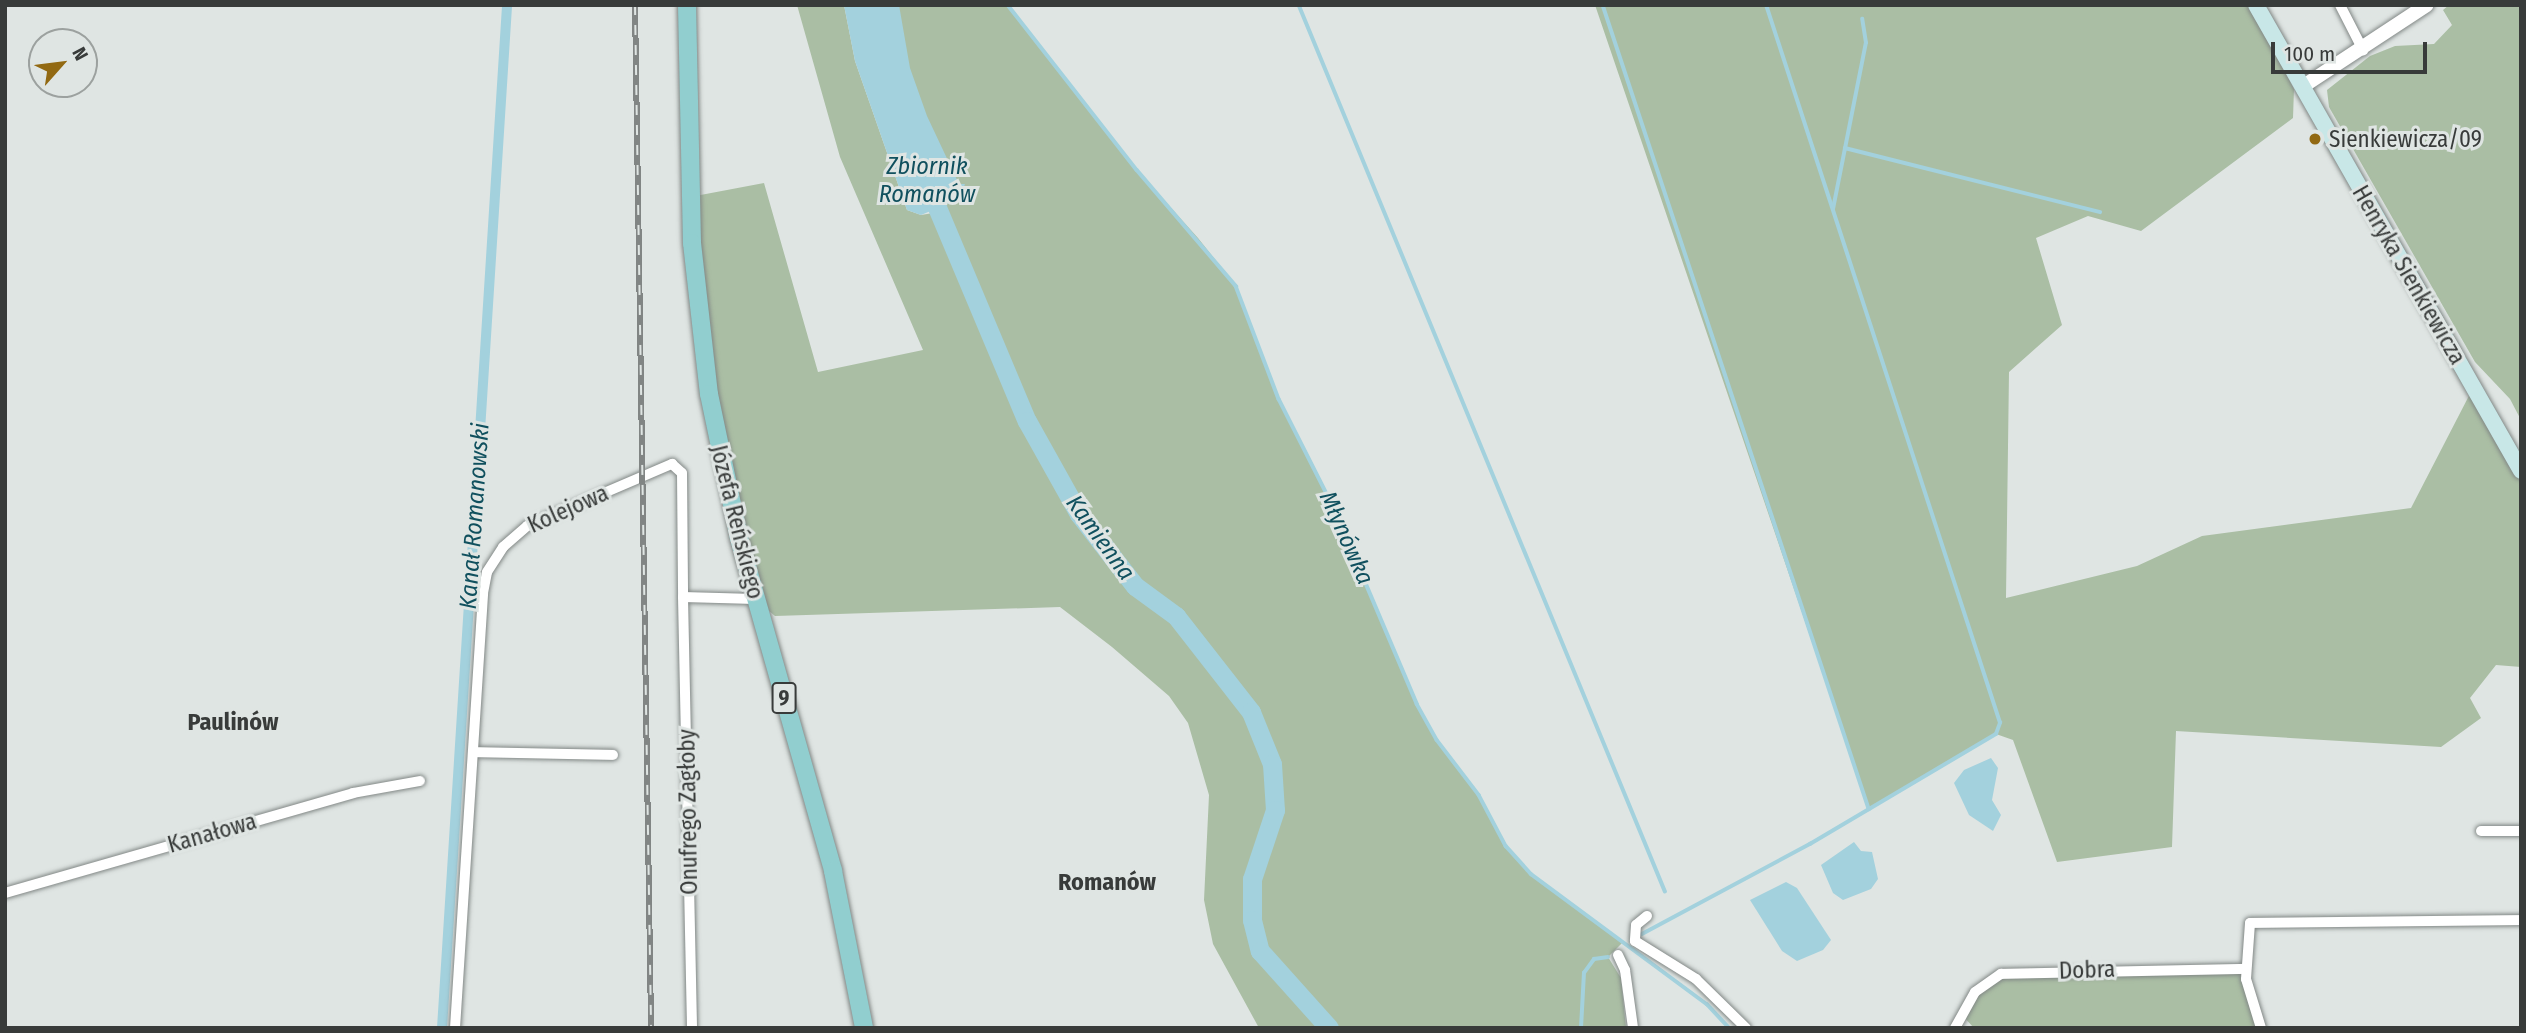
<!DOCTYPE html>
<meta charset="utf-8">
<style>
body{margin:0}
#map{position:relative;width:2526px;height:1033px;overflow:hidden;background:#dfe5e3;font-family:"Fira Sans Condensed",sans-serif}
div>[style]{position:absolute}
.green>*{inset:0;background:#aabea4}
.water>*{inset:0;background:#a3d1dd}
.stream>*{height:3.5px;margin:-1.75px;padding:0 1.75px;transform-origin:1.75px;border-radius:1.75px;background:#a3d1dd}
.canal>*{height:10px;margin:-5px;padding:0 5px;transform-origin:5px;border-radius:5px;background:#a3d1dd}
.river>*{height:19px;margin:-9.5px;padding:0 9.5px;transform-origin:9.5px;border-radius:9.5px;background:#a3d1dd}
.roads{filter:drop-shadow(0 0 2px #828886) drop-shadow(0 0 2px #828886)}
.minor>*{height:10px;margin:-5px;padding:0 5px;transform-origin:5px;border-radius:5px;background:#fff}
.tertiary>*{height:14px;margin:-7px;padding:0 7px;transform-origin:7px;border-radius:7px;background:#fff}
.secondary>*{height:16px;margin:-8px;padding:0 8px;transform-origin:8px;border-radius:8px;background:#c8e7e7}
.primary>*{height:18px;margin:-9px;padding:0 9px;transform-origin:9px;border-radius:9px;background:#91cecf}
.rail>*{height:6px;margin-top:-3px;transform-origin:0;background:repeating-linear-gradient(90deg,#dfe5e3 0 10px,#818584 0 20px);box-sizing:border-box;border-block:2px solid #818584}
.dots>*{width:19px;height:19px;translate:-50% -50%;box-sizing:border-box;border:4px solid #dfe5e3;border-radius:50%}
span{translate:-50% -50%;white-space:nowrap;text-align:center;line-height:1.15;-webkit-text-stroke:6px #dfe5e3;paint-order:stroke}
.shield-label span{padding:2px 5px;background:#dfe5e3;border:2px solid;border-radius:5px;-webkit-text-stroke-width:0}
.shield-label{font-size:21px;color:#383b3a;font-weight:700}
.poi-label{font-size:23px;color:#383b3a}
.left{translate:0 -50%;text-align:left}
.street-label{font-size:23px;color:#383b3a}
.water-label{font-size:24px;color:#10505e;font-style:italic}
.neighbourhood-label{font-size:24px;color:#383b3a;font-weight:700}
.frame{position:absolute;inset:0;border:7px solid #383b3a;pointer-events:none}
.north{position:absolute;left:28px;top:28px;width:70px;height:70px;box-sizing:border-box;background:#dfe5e3;border:2px solid #9ca19f;border-radius:50%;rotate:62deg;font-size:19px;font-weight:700;line-height:28px;text-align:center;color:#383b3a}
.north::after{content:'';display:block;margin:auto;width:24px;height:32px;background:#926912;clip-path:polygon(50% 0,100% 100%,50% 72%,0 100%)}
.scale{position:absolute;left:2271px;top:42px;width:156px;height:32px;box-sizing:border-box;border:4px solid #383b3a;border-top:0;padding-left:9px;font-size:21px;line-height:24px;white-space:nowrap;color:#383b3a;-webkit-text-stroke:5px #dfe5e3;paint-order:stroke}
</style>
<div id="map">
<div class="green">
<i style="clip-path:polygon(797px 5px,844px 5px,855px 61px,907px 210px,921px 215px,939px 212px,887px 92px,876px 5px,1008px 5px,1137px 170px,1198px 238px,1236px 286px,1279px 399px,1334px 508px,1417px 704px,1437px 740px,1479px 795px,1506px 846px,1531px 874px,1622px 943px,1608px 957px,1621px 978px,1626px 1028px,1259px 1028px,1213px 944px,1204px 900px,1209px 795px,1188px 723px,1169px 696px,1112px 647px,1060px 607px,775px 616px,755px 599px,726px 484px,690px 197px,764px 183px,818px 372px,923px 350px,840px 157px)"></i>
<i style="clip-path:polygon(1595px 5px,2250px 5px,2294px 89px,2293px 118px,2141px 231px,2088px 216px,2036px 238px,2062px 325px,2009px 372px,2006px 598px,2137px 566px,2202px 536px,2411px 508px,2473px 388px,2521px 471px,2521px 667px,2496px 665px,2470px 698px,2481px 718px,2441px 747px,2176px 731px,2172px 847px,2057px 862px,2013px 740px,1996px 734px,1869px 809px)"></i>
<i style="clip-path:polygon(2449px 5px,2521px 5px,2521px 420px,2510px 399px,2475px 362px,2329px 107px,2327px 90px,2370px 56px,2395px 46px,2434px 44px,2452px 25px,2443px 10px)"></i>
<i style="clip-path:polygon(2246px 969px,2261px 1028px,1974px 1028px,1961px 1014px,1991px 978px)"></i>
</div>
<div class="water">
<i style="clip-path:polygon(844px 5px,899px 5px,910px 68px,927px 116px,959px 184px,965px 184px,959px 199px,921px 215px,907px 210px,855px 61px)"></i>
<i style="clip-path:polygon(1991px 758px,1998px 768px,1992px 800px,2001px 815px,1993px 831px,1969px 815px,1954px 783px,1964px 770px)"></i>
<i style="clip-path:polygon(1854px 842px,1861px 851px,1872px 852px,1878px 879px,1871px 889px,1843px 900px,1833px 893px,1821px 865px)"></i>
<i style="clip-path:polygon(1786px 882px,1797px 888px,1831px 940px,1823px 950px,1797px 961px,1782px 951px,1750px 900px)"></i>
</div>
<div class="stream">
<i style="left:1008px;top:5px;width:209px;rotate:52deg"></i>
<i style="left:1137px;top:170px;width:153px;rotate:49.5deg"></i>
<i style="left:1236px;top:286px;width:121px;rotate:69.2deg"></i>
<i style="left:1279px;top:399px;width:122px;rotate:63.2deg"></i>
<i style="left:1334px;top:508px;width:213px;rotate:67deg"></i>
<i style="left:1417px;top:704px;width:41px;rotate:60.9deg"></i>
<i style="left:1437px;top:740px;width:69px;rotate:52.6deg"></i>
<i style="left:1479px;top:795px;width:58px;rotate:62.1deg"></i>
<i style="left:1506px;top:846px;width:38px;rotate:48deg"></i>
<i style="left:1531px;top:874px;width:219px;rotate:36.5deg"></i>
<i style="left:1707px;top:1004px;width:33px;rotate:47deg"></i>
<i style="left:1299px;top:5px;width:959px;rotate:67.55deg"></i>
<i style="left:1603px;top:5px;width:847px;rotate:71.69deg"></i>
<i style="left:1845px;top:148px;width:263px;rotate:14.1deg"></i>
<i style="left:1833px;top:209px;width:169px;rotate:-78.8deg"></i>
<i style="left:1866px;top:43px;width:24px;rotate:-99deg"></i>
<i style="left:1642px;top:934px;width:191px;rotate:-28.2deg"></i>
<i style="left:1810px;top:844px;width:216px;rotate:-30.6deg"></i>
<i style="left:1996px;top:734px;width:12px;rotate:-70deg"></i>
<i style="left:2000px;top:723px;width:755px;rotate:-108.05deg"></i>
<i style="left:1581px;top:1028px;width:55px;rotate:-86.9deg"></i>
<i style="left:1584px;top:973px;width:17px;rotate:-54deg"></i>
<i style="left:1594px;top:959px;width:14px;rotate:-8deg"></i>
</div>
<div class="canal">
<i style="left:442px;top:1028px;width:1025px;rotate:-86.36deg"></i>
</div>
<div class="river">
<i style="left:928px;top:186px;width:255px;rotate:67.2deg"></i>
<i style="left:1027px;top:421px;width:107px;rotate:60.8deg"></i>
<i style="left:1079px;top:514px;width:91px;rotate:52.1deg"></i>
<i style="left:1135px;top:586px;width:51px;rotate:36.2deg"></i>
<i style="left:1176px;top:616px;width:122px;rotate:52deg"></i>
<i style="left:1251px;top:712px;width:56px;rotate:68deg"></i>
<i style="left:1272px;top:764px;width:46px;rotate:86.3deg"></i>
<i style="left:1275px;top:810px;width:73px;rotate:108.4deg"></i>
<i style="left:1252px;top:879px;width:41px;rotate:90deg"></i>
<i style="left:1252px;top:920px;width:32px;rotate:76deg"></i>
<i style="left:1260px;top:951px;width:103px;rotate:48.1deg"></i>
</div>
<div class="roads">
<div class="minor">
<i style="left:2340px;top:5px;width:51px;rotate:62.9deg"></i>
<i style="left:683px;top:597px;width:431px;rotate:88.8deg"></i>
<i style="left:473px;top:752px;width:140px;rotate:1.2deg"></i>
<i style="left:2481px;top:831px;width:40px"></i>
<i style="left:5px;top:893px;width:362px;rotate:-16deg"></i>
<i style="left:353px;top:793px;width:68px;rotate:-10.2deg"></i>
<i style="left:1647px;top:916px;width:14px;rotate:141deg"></i>
<i style="left:1636px;top:925px;width:16px;rotate:94deg"></i>
<i style="left:1635px;top:941px;width:72px;rotate:31.9deg"></i>
<i style="left:1696px;top:979px;width:70px;rotate:44.4deg"></i>
<i style="left:1618px;top:955px;width:17px;rotate:65deg"></i>
<i style="left:1625px;top:970px;width:59px;rotate:82.1deg"></i>
<i style="left:455px;top:1028px;width:436px;rotate:-86.3deg"></i>
<i style="left:483px;top:593px;width:21px;rotate:-79deg"></i>
<i style="left:487px;top:572px;width:30px;rotate:-57deg"></i>
<i style="left:503px;top:547px;width:32px;rotate:-41deg"></i>
<i style="left:527px;top:526px;width:158px;rotate:-23.2deg"></i>
<i style="left:672px;top:464px;width:13px;rotate:42deg"></i>
<i style="left:682px;top:473px;width:124px;rotate:89.5deg"></i>
<i style="left:683px;top:597px;width:72px;rotate:1.6deg"></i>
<i style="left:1955px;top:1028px;width:41px;rotate:-60.9deg"></i>
<i style="left:1975px;top:992px;width:32px;rotate:-35deg"></i>
<i style="left:2001px;top:974px;width:245px;rotate:-1.2deg"></i>
<i style="left:2261px;top:1028px;width:51px;rotate:-107deg"></i>
<i style="left:2246px;top:979px;width:56px;rotate:-85.9deg"></i>
<i style="left:2250px;top:923px;width:271px;rotate:-0.6deg"></i>
</div>
<div class="tertiary">
<i style="left:2302px;top:87px;width:149px;rotate:-33.3deg"></i>
</div>
<div class="secondary">
<i style="left:2256px;top:5px;width:536px;rotate:60.37deg"></i>
</div>
<div class="primary">
<i style="left:687px;top:5px;width:238px;rotate:88.8deg"></i>
<i style="left:692px;top:243px;width:152px;rotate:83.6deg"></i>
<i style="left:709px;top:394px;width:147px;rotate:78.2deg"></i>
<i style="left:739px;top:538px;width:346px;rotate:74.2deg"></i>
<i style="left:833px;top:871px;width:160px;rotate:78.8deg"></i>
</div>
</div>
<div class="rail">
<i style="left:635px;top:5px;width:1023px;rotate:89.1deg"></i>
</div>
<div class="dots">
<i style="left:2315px;top:139px;background:#926912"></i>
</div>
<div class="shield-label">
<span style="left:784px;top:698px">9</span>
</div>
<div class="poi-label">
<span class="left" style="left:2329px;top:139px">Sienkiewicza/09</span>
</div>
<div class="street-label">
<span style="left:2409px;top:275px;rotate:60deg">Henryka Sienkiewicza</span>
<span style="left:568px;top:509px;rotate:-24deg">Kolejowa</span>
<span style="left:737px;top:522px;rotate:76deg">Józefa Reńskiego</span>
<span style="left:688px;top:812px;rotate:-91deg">Onufrego Zagłoby</span>
<span style="left:212px;top:833px;rotate:-16deg">Kanałowa</span>
<span style="left:2087px;top:970px;rotate:-2deg">Dobra</span>
</div>
<div class="water-label">
<span style="left:927px;top:181px">Zbiornik<br>Romanów</span>
<span style="left:475px;top:516px;rotate:-86deg">Kanał Romanowski</span>
<span style="left:1100px;top:538px;rotate:54deg">Kamienna</span>
<span style="left:1346px;top:538px;rotate:66deg">Młynówka</span>
</div>
<div class="neighbourhood-label">
<span style="left:233px;top:723px">Paulinów</span>
<span style="left:1107px;top:883px">Romanów</span>
</div>
<div class="frame"></div>
<div class="north">N</div>
<div class="scale">100 m</div>
</div>
